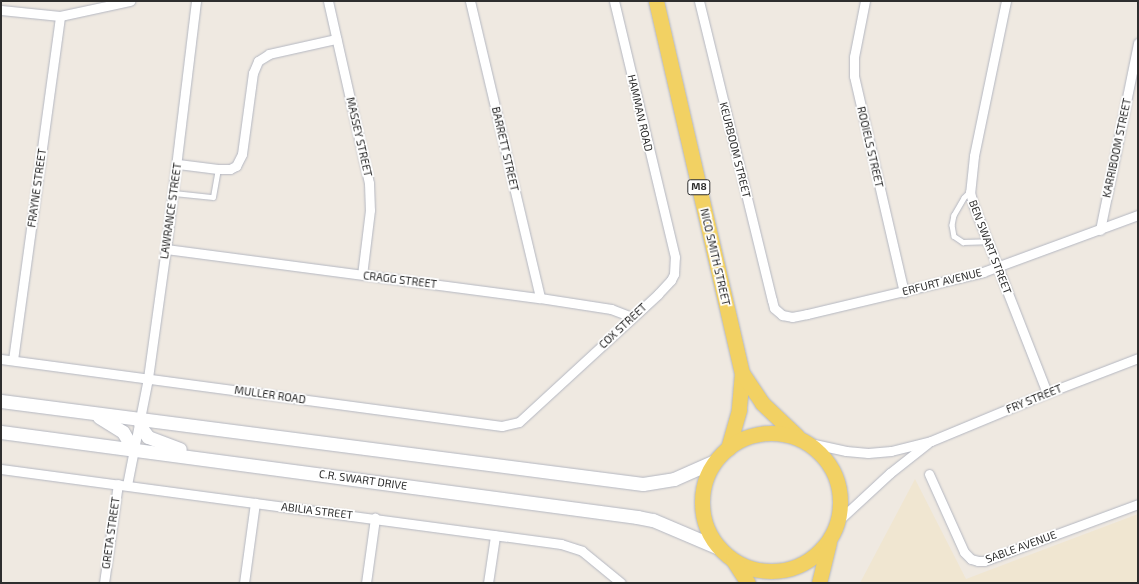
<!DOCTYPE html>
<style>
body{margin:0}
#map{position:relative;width:1139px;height:584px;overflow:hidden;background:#efe9e1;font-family:"Exo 2",sans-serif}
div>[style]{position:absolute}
.education>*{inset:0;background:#f0e6d1}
.roads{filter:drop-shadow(0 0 1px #b4b7c1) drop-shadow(0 0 1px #b4b7c1)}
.lane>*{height:4.5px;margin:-2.25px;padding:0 2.25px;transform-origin:2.25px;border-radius:2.25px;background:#fff}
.street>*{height:9px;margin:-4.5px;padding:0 4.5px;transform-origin:4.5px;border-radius:4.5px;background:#fff}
.secondary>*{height:13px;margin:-6.5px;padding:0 6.5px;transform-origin:6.5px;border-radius:6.5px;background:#fff}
.primary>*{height:15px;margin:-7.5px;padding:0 7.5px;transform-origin:7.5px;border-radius:7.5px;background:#f2d163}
.primary>.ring{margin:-7.5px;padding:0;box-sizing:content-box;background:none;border:15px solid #f2d163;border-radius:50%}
span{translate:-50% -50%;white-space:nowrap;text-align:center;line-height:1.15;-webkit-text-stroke:3.5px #fff;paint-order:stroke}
.shield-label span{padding:1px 3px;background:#fff;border:1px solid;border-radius:3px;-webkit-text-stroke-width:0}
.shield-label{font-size:10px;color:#2e2e2e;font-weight:700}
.street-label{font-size:11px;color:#2e2e2e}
.frame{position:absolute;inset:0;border:2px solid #2e2e2e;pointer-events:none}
</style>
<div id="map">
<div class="education">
<i style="clip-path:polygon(915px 479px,966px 579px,1138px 514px,1138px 583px,860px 583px)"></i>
</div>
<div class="roads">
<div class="lane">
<i style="left:970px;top:192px;width:8px;rotate:135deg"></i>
<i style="left:964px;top:198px;width:20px;rotate:120deg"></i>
<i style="left:954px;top:215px;width:10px;rotate:101deg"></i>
<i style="left:952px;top:225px;width:11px;rotate:80deg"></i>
<i style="left:954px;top:236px;width:11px;rotate:34deg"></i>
<i style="left:963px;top:242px;width:24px;rotate:-2deg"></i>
<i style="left:174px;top:193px;width:39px;rotate:6deg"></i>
<i style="left:213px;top:197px;width:28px;rotate:-80deg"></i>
</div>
<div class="street">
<i style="left:328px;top:1px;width:187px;rotate:77.3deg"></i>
<i style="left:369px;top:183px;width:27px;rotate:88deg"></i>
<i style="left:370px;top:210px;width:65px;rotate:97deg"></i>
<i style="left:470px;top:1px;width:305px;rotate:76.7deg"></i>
<i style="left:699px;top:1px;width:308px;rotate:76.3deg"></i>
<i style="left:772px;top:300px;width:8px;rotate:76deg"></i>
<i style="left:774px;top:308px;width:11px;rotate:41deg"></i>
<i style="left:782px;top:315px;width:10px;rotate:11deg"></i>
<i style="left:792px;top:317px;width:15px;rotate:-11deg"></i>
<i style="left:807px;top:314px;width:181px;rotate:-13.4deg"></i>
<i style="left:983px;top:272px;width:165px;rotate:-20.2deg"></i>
<i style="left:865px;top:1px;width:57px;rotate:101.1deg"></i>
<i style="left:854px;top:57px;width:19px;rotate:90deg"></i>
<i style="left:854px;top:76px;width:222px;rotate:77deg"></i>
<i style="left:1006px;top:1px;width:158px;rotate:101.7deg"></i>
<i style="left:974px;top:156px;width:36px;rotate:96deg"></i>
<i style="left:970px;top:192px;width:12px;rotate:76deg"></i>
<i style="left:973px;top:204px;width:203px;rotate:68.6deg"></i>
<i style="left:1px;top:10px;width:59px;rotate:5.8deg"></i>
<i style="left:60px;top:16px;width:72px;rotate:-12.1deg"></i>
<i style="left:178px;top:164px;width:40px;rotate:7.1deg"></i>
<i style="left:218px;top:169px;width:12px"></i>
<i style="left:230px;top:169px;width:7px;rotate:-27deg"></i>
<i style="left:236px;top:166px;width:13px;rotate:-63deg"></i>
<i style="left:242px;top:154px;width:82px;rotate:-82.3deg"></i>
<i style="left:253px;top:73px;width:13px;rotate:-67deg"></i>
<i style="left:258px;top:61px;width:13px;rotate:-32deg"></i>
<i style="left:269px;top:54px;width:69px;rotate:-12.6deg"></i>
<i style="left:1100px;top:230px;width:191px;rotate:-78.5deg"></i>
<i style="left:166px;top:249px;width:377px;rotate:7.5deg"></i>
<i style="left:540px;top:298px;width:72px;rotate:8.8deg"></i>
<i style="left:611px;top:309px;width:22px;rotate:21deg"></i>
<i style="left:1px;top:359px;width:505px;rotate:7.62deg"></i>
<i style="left:502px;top:426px;width:17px;rotate:-13deg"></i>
<i style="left:519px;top:422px;width:189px;rotate:-42.6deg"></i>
<i style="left:658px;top:294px;width:19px;rotate:-47deg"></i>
<i style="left:671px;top:280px;width:7px;rotate:-63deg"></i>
<i style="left:674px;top:274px;width:17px;rotate:-87deg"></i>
<i style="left:675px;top:257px;width:263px;rotate:-103.4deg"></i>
<i style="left:13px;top:360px;width:347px;rotate:-82.2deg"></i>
<i style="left:805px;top:442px;width:42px;rotate:12.4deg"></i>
<i style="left:846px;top:451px;width:22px;rotate:5deg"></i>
<i style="left:868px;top:453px;width:23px;rotate:-5deg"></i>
<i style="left:891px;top:451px;width:41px;rotate:-14deg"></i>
<i style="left:931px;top:441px;width:126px;rotate:-22.5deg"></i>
<i style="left:1047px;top:393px;width:97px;rotate:-21deg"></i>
<i style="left:1px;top:469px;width:565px;rotate:7.63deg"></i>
<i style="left:561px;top:544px;width:22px;rotate:18deg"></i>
<i style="left:582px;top:551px;width:50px;rotate:39.4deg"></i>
<i style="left:929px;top:474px;width:85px;rotate:65.8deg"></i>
<i style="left:964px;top:552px;width:10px;rotate:45deg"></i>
<i style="left:971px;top:559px;width:7px;rotate:16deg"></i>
<i style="left:978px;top:561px;width:6px"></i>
<i style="left:984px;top:561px;width:164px;rotate:-20.3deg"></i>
<i style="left:127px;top:485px;width:109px;rotate:-78.9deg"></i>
<i style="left:148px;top:378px;width:130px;rotate:-82.1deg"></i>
<i style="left:166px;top:249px;width:250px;rotate:-83.1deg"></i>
<i style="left:837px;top:522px;width:72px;rotate:-42.8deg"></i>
<i style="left:890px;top:473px;width:48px;rotate:-38.3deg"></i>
<i style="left:104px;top:583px;width:100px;rotate:-82deg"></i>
<i style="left:244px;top:583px;width:81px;rotate:-82.2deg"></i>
<i style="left:366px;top:583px;width:66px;rotate:-82.1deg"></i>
<i style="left:488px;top:583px;width:48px;rotate:-81.5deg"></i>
</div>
<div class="secondary">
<i style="left:1px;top:401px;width:647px;rotate:7.37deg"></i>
<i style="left:643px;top:484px;width:31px;rotate:-9deg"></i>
<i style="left:674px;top:479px;width:47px;rotate:-23.8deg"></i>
<i style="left:99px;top:417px;width:28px;rotate:32deg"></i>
<i style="left:123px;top:432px;width:20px;rotate:60deg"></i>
<i style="left:139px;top:419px;width:10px;rotate:73deg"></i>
<i style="left:142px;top:429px;width:10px;rotate:53deg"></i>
<i style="left:148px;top:437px;width:34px;rotate:21deg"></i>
<i style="left:1px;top:432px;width:642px;rotate:7.61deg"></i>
<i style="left:637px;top:517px;width:16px;rotate:11deg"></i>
<i style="left:653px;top:520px;width:72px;rotate:23deg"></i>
</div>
<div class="primary">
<i style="left:656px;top:1px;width:382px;rotate:77deg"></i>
<i style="left:742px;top:373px;width:37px;rotate:95deg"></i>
<i style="left:739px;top:410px;width:40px;rotate:106deg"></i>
<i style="left:742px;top:373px;width:36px;rotate:56deg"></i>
<i style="left:762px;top:403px;width:48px;rotate:43.3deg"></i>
<i class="ring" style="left:702px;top:433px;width:123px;height:123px"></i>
<i style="left:733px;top:560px;width:27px;rotate:57deg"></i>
<i style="left:819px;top:583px;width:42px;rotate:-76.3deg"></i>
</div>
</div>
<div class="shield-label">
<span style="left:699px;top:187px">M8</span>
</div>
<div class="street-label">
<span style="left:640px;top:113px;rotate:77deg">HAMMAN ROAD</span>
<span style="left:359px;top:137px;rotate:77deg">MASSEY STREET</span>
<span style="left:870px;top:147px;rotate:77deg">ROOIELS STREET</span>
<span style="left:1117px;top:148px;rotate:-78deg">KARRIBOOM STREET</span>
<span style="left:505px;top:149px;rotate:77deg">BARRETT STREET</span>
<span style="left:735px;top:150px;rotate:76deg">KEURBOOM STREET</span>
<span style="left:37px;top:188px;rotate:-82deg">FRAYNE STREET</span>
<span style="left:171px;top:211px;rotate:-82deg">LAWRANCE STREET</span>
<span style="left:990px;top:247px;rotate:69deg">BEN SWART STREET</span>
<span style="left:715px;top:257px;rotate:77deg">NICO SMITH STREET</span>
<span style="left:400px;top:280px;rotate:7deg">CRAGG STREET</span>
<span style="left:942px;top:282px;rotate:-14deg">ERFURT AVENUE</span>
<span style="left:623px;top:326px;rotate:-43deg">COX STREET</span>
<span style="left:270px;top:395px;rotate:8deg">MULLER ROAD</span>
<span style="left:1034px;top:399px;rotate:-22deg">FRY STREET</span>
<span style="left:363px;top:480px;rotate:8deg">C.R. SWART DRIVE</span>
<span style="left:317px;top:511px;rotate:7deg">ABILIA STREET</span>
<span style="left:111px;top:533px;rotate:-82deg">GRETA STREET</span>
<span style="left:1021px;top:547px;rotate:-20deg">SABLE AVENUE</span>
</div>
<div class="frame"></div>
</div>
